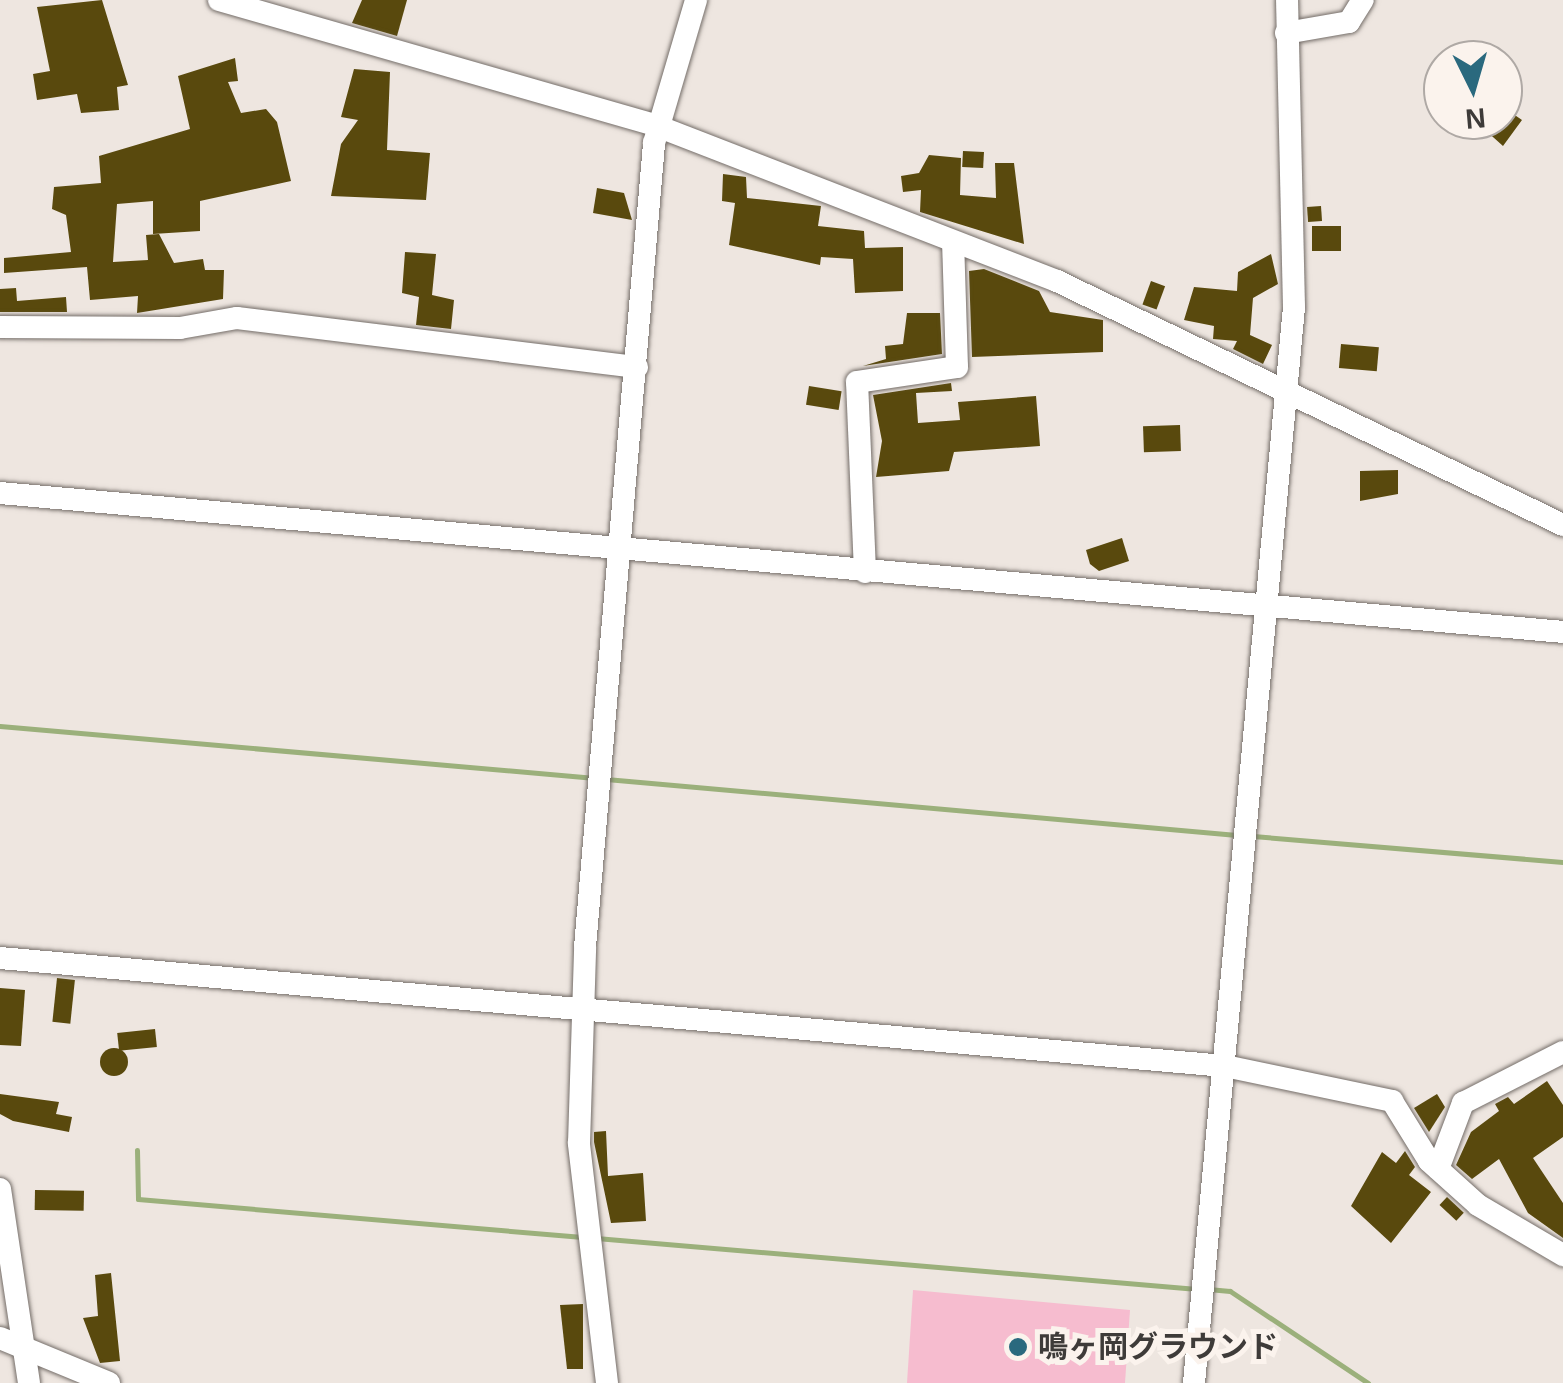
<!DOCTYPE html>
<meta charset="utf-8">
<style>
body{margin:0}
#map{position:relative;width:1563px;height:1383px;overflow:hidden;background:#eee6e0;font-family:Helvetica,"Noto Sans JP",sans-serif}
div>[style]{position:absolute}
.green>*{inset:0;background:#f6bccf}
.stream>*{height:5px;margin:-2.5px;padding:0 2.5px;transform-origin:2.5px;border-radius:2.5px;background:#9bb07b}
.building>*{inset:0;background:#59490d;transform-origin:0 0}
.round{border-radius:50%}
.roads{filter:drop-shadow(0 0 2px #746d68) drop-shadow(0 0 2px #746d68)}
.minor>*{height:22px;margin:-11px;padding:0 11px;transform-origin:11px;border-radius:11px;background:#fff}
.dots>*{width:28px;height:28px;translate:-50% -50%;box-sizing:border-box;border:5px solid #fbf3ed;border-radius:50%}
span{translate:-50% -50%;white-space:nowrap;text-align:center;line-height:1.15;-webkit-text-stroke:10px #fbf3ed;paint-order:stroke}
.poi-label{font-size:30px;color:#3e3b39;font-weight:700}
.left{translate:0 -50%;text-align:left}
.north{position:absolute;left:1423px;top:40px;width:100px;height:100px;box-sizing:border-box;background:#fbf3ed;border:2px solid #afa9a5;border-radius:50%;rotate:175deg;font-size:28px;font-weight:700;line-height:40px;text-align:center;color:#3e3b39}
.north::after{content:'';display:block;margin:auto;width:35px;height:45px;background:#2a697e;clip-path:polygon(50% 0,100% 100%,50% 72%,0 100%)}
</style>
<div id="map">
<div class="green">
<i style="clip-path:polygon(913px 1290px,1130px 1310px,1125px 1383px,907px 1383px)"></i>
</div>
<div class="stream">
<i style="left:0;top:726px;width:597px;rotate:4.99deg"></i>
<i style="left:606px;top:779px;width:633px;rotate:5.07deg"></i>
<i style="left:1253px;top:836px;width:311px;rotate:4.8deg"></i>
<i style="left:137px;top:1150px;width:49px;rotate:88.8deg"></i>
<i style="left:138px;top:1199px;width:449px;rotate:4.9deg"></i>
<i style="left:596px;top:1238px;width:603px;rotate:4.85deg"></i>
<i style="left:1208px;top:1289px;width:22px;rotate:5deg"></i>
<i style="left:1230px;top:1291px;width:166px;rotate:33.7deg"></i>
</div>
<div class="building">
<i style="clip-path:polygon(102px 0,128px 85px,117px 87px,119px 110px,81px 113px,77px 94px,37px 100px,33px 74px,50px 71px,37px 7px)"></i>
<i style="clip-path:polygon(362px 0,407px 0,397px 36px,352px 23px)"></i>
<i style="clip-path:polygon(235px 58px,238px 81px,228px 82px,241px 113px,266px 109px,277px 122px,291px 181px,200px 201px,200px 231px,153px 234px,153px 201px,117px 204px,113px 262px,148px 260px,146px 235px,159px 234px,174px 263px,203px 259px,205px 270px,224px 270px,223px 299px,137px 313px,138px 296px,90px 300px,87px 267px,4px 273px,4px 258px,71px 252px,66px 215px,52px 209px,54px 187px,101px 183px,99px 156px,190px 129px,178px 76px)"></i>
<i style="clip-path:polygon(354px 69px,390px 72px,387px 150px,430px 153px,426px 200px,331px 196px,341px 144px,358px 120px,341px 117px)"></i>
<i style="clip-path:polygon(1503px 107px,1522px 120px,1503px 146px,1474px 120px,1503px 120px)"></i>
<i style="left:963px;top:151px;width:21px;height:16px;rotate:3deg"></i>
<i style="clip-path:polygon(929px 155px,961px 158px,960px 195px,996px 198px,995px 163px,1014px 163px,1024px 244px,920px 212px,921px 190px,903px 192px,901px 176px,919px 173px)"></i>
<i style="clip-path:polygon(723px 174px,746px 177px,747px 198px,821px 206px,818px 226px,864px 231px,865px 248px,903px 247px,903px 291px,855px 293px,853px 259px,821px 257px,820px 265px,729px 245px,735px 203px,722px 201px)"></i>
<i style="clip-path:polygon(597px 188px,624px 193px,632px 220px,593px 213px)"></i>
<i style="left:1321px;top:206px;width:15px;height:14px;rotate:86deg"></i>
<i style="left:1341px;top:226px;width:25px;height:29px;rotate:90deg"></i>
<i style="clip-path:polygon(405px 252px,436px 254px,432px 295px,454px 300px,451px 329px,416px 325px,419px 297px,402px 293px)"></i>
<i style="clip-path:polygon(1271px 254px,1278px 284px,1253px 298px,1250px 335px,1272px 345px,1263px 364px,1233px 349px,1237px 341px,1213px 339px,1214px 326px,1184px 320px,1194px 287px,1237px 291px,1238px 272px)"></i>
<i style="clip-path:polygon(984px 269px,1039px 291px,1050px 312px,1103px 320px,1103px 352px,972px 357px,969px 271px)"></i>
<i style="left:1151px;top:281px;width:15px;height:25px;rotate:20deg"></i>
<i style="clip-path:polygon(16px 288px,17px 301px,66px 297px,67px 312px,0 312px,0 289px)"></i>
<i style="clip-path:polygon(907px 313px,940px 313px,942px 354px,863px 366px,886px 359px,885px 346px,903px 344px)"></i>
<i style="left:1341px;top:344px;width:38px;height:24px;rotate:5deg"></i>
<i style="clip-path:polygon(951px 383px,952px 391px,916px 393px,918px 423px,960px 420px,958px 402px,1036px 396px,1040px 446px,954px 452px,949px 471px,876px 477px,882px 441px,873px 395px)"></i>
<i style="left:809px;top:386px;width:33px;height:19px;rotate:9deg"></i>
<i style="left:1180px;top:425px;width:26px;height:37px;rotate:88deg"></i>
<i style="clip-path:polygon(1398px 470px,1398px 494px,1360px 501px,1360px 471px)"></i>
<i style="clip-path:polygon(1122px 538px,1129px 561px,1099px 571px,1090px 564px,1086px 550px)"></i>
<i style="left:57px;top:978px;width:18px;height:44px;rotate:6deg"></i>
<i style="clip-path:polygon(0 988px,25px 990px,21px 1046px,0 1045px)"></i>
<i style="left:155px;top:1029px;width:18px;height:38px;rotate:84deg"></i>
<i class="round" style="left:100px;top:1048px;width:28px;height:28px"></i>
<i style="clip-path:polygon(1547px 1081px,1563px 1105px,1563px 1137px,1533px 1158px,1563px 1203px,1563px 1238px,1528px 1213px,1499px 1159px,1472px 1179px,1456px 1165px,1471px 1132px,1499px 1111px,1495px 1104px,1508px 1097px,1514px 1104px)"></i>
<i style="clip-path:polygon(0 1094px,59px 1102px,56px 1114px,72px 1117px,69px 1132px,13px 1121px,0 1114px)"></i>
<i style="clip-path:polygon(1437px 1094px,1445px 1107px,1429px 1132px,1414px 1108px)"></i>
<i style="clip-path:polygon(606px 1131px,608px 1176px,643px 1173px,646px 1221px,611px 1223px,594px 1142px,594px 1132px)"></i>
<i style="clip-path:polygon(1405px 1151px,1415px 1167px,1409px 1175px,1431px 1192px,1391px 1243px,1351px 1206px,1382px 1152px,1396px 1163px)"></i>
<i style="left:35px;top:1190px;width:49px;height:20px;rotate:1deg"></i>
<i style="left:1447px;top:1197px;width:23px;height:11px;rotate:43deg"></i>
<i style="clip-path:polygon(111px 1273px,120px 1361px,100px 1363px,83px 1318px,98px 1316px,95px 1275px)"></i>
<i style="clip-path:polygon(583px 1304px,583px 1369px,567px 1369px,560px 1305px)"></i>
</div>
<div class="roads">
<div class="minor">
<i style="left:219px;top:0;width:456px;rotate:16deg"></i>
<i style="left:657px;top:126px;width:429px;rotate:21.2deg"></i>
<i style="left:1057px;top:281px;width:562px;rotate:25.74deg"></i>
<i style="left:1286px;top:33px;width:64px;rotate:-9.9deg"></i>
<i style="left:1349px;top:22px;width:26px;rotate:-58deg"></i>
<i style="left:0;top:327px;width:180px;rotate:0.3deg"></i>
<i style="left:180px;top:328px;width:58px;rotate:-10deg"></i>
<i style="left:237px;top:318px;width:403px;rotate:7deg"></i>
<i style="left:0;top:493px;width:1569px;rotate:5.08deg"></i>
<i style="left:865px;top:572px;width:190px;rotate:-92.4deg"></i>
<i style="left:857px;top:382px;width:101px;rotate:-8.5deg"></i>
<i style="left:957px;top:367px;width:125px;rotate:-91.8deg"></i>
<i style="left:0;top:958px;width:1230px;rotate:5.04deg"></i>
<i style="left:1225px;top:1066px;width:171px;rotate:11.8deg"></i>
<i style="left:1392px;top:1101px;width:70px;rotate:58.3deg"></i>
<i style="left:1429px;top:1161px;width:66px;rotate:41.9deg"></i>
<i style="left:1478px;top:1205px;width:99px;rotate:30.5deg"></i>
<i style="left:1438px;top:1169px;width:71px;rotate:-69.3deg"></i>
<i style="left:1463px;top:1103px;width:112px;rotate:-27deg"></i>
<i style="left:0;top:1189px;width:196px;rotate:81.5deg"></i>
<i style="left:0;top:1338px;width:118px;rotate:22.4deg"></i>
<i style="left:607px;top:1383px;width:242px;rotate:-96.7deg"></i>
<i style="left:579px;top:1143px;width:196px;rotate:-88.2deg"></i>
<i style="left:585px;top:947px;width:807px;rotate:-85.09deg"></i>
<i style="left:654px;top:143px;width:149px;rotate:-73.6deg"></i>
<i style="left:1194px;top:1383px;width:1081px;rotate:-84.69deg"></i>
<i style="left:1294px;top:307px;width:307px;rotate:-91.3deg"></i>
</div>
</div>
<div class="dots">
<i style="left:1018px;top:1347px;background:#2a697e"></i>
</div>
<div class="poi-label">
<span class="left" style="left:1038px;top:1347px">鳴ヶ岡グラウンド</span>
</div>
<div class="north">N</div>
</div>
